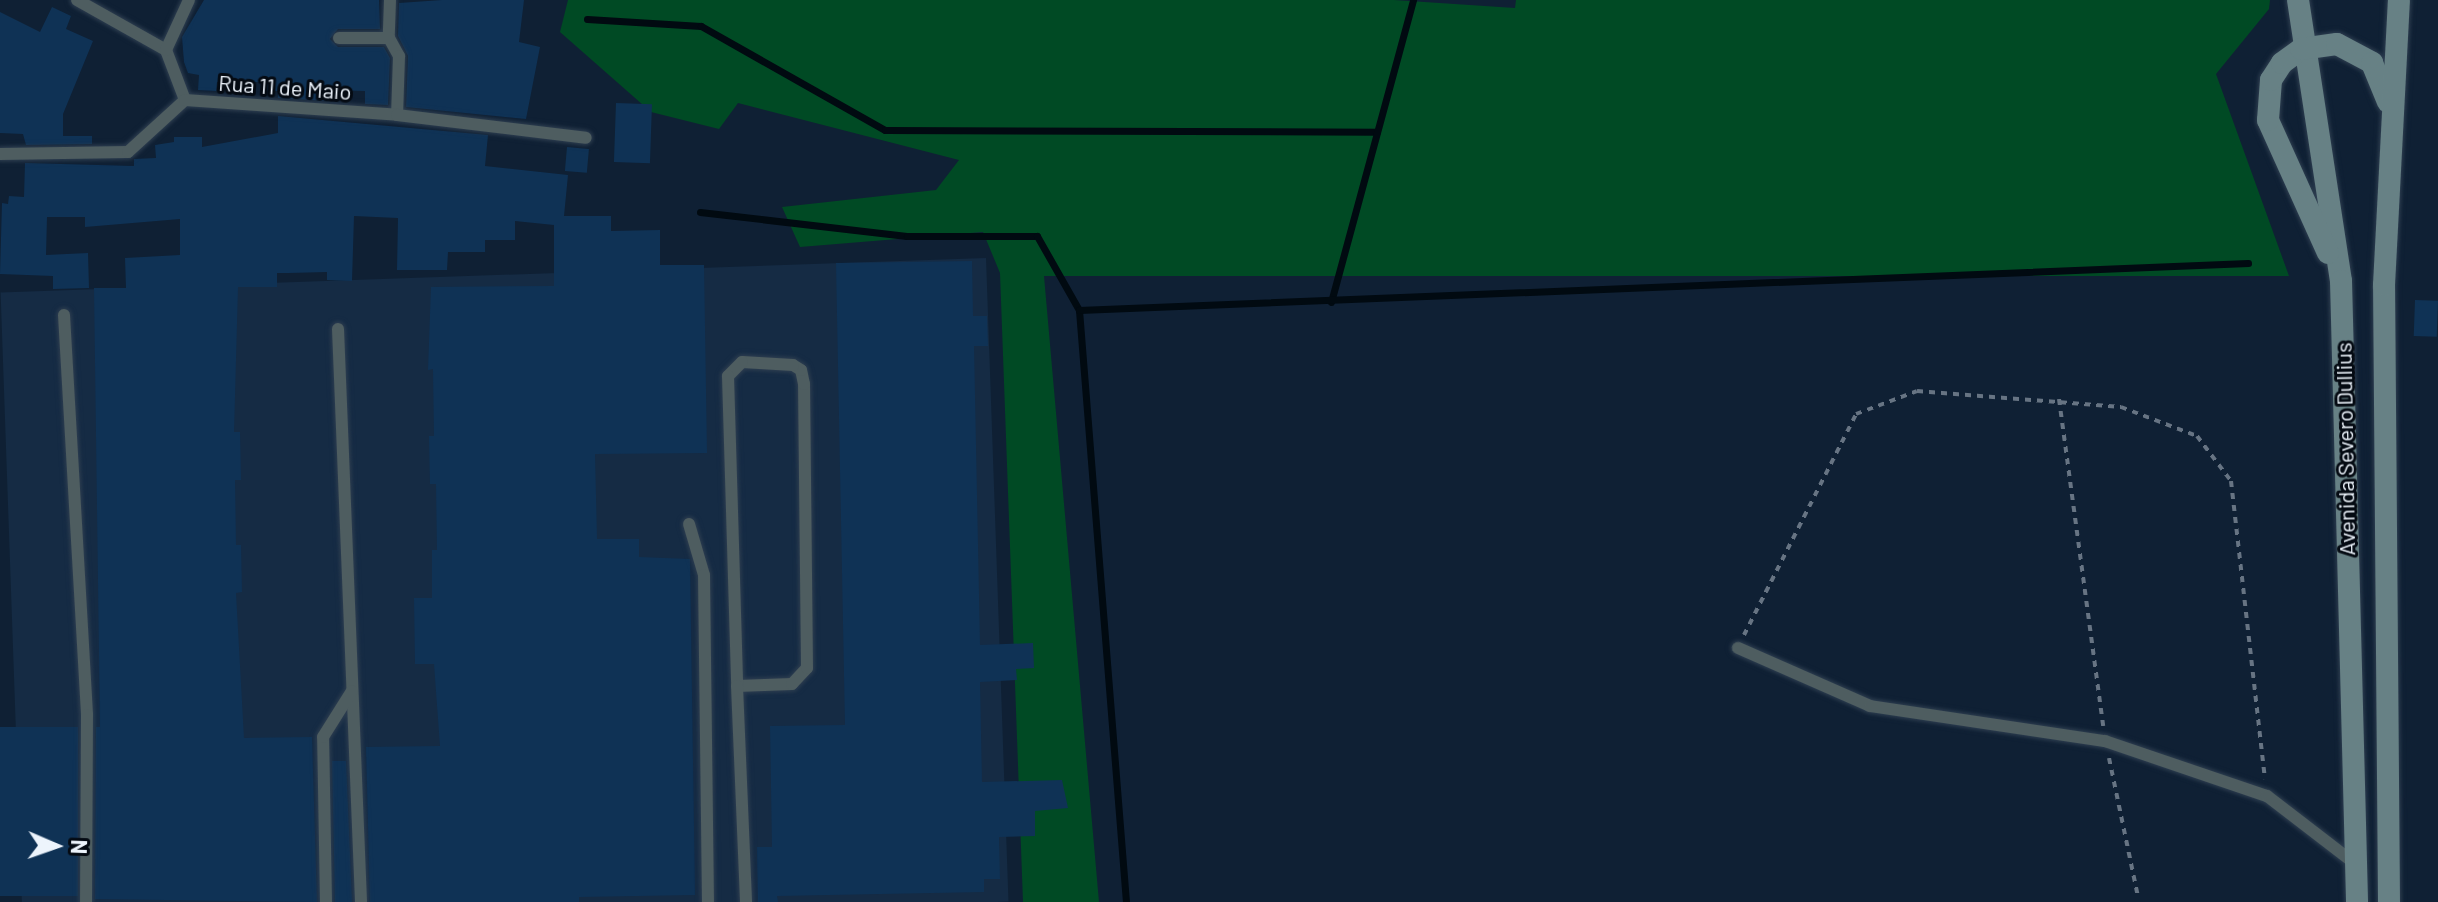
<!DOCTYPE html>
<style>
body{margin:0}
#map{position:relative;width:2438px;height:902px;overflow:hidden;background:#0f2034;font-family:Barlow,sans-serif}
div>[style]{position:absolute}
.built>*{inset:0;background:#152b44;transform-origin:0 0}
.green>*{inset:0;background:#004a24}
.stream>*{height:7px;margin:-3.5px;padding:0 3.5px;transform-origin:3.5px;border-radius:3.5px;background:#010a11}
.building>*{inset:0;background:#0f3255;transform-origin:0 0}
.path>*{height:4px;margin-top:-2px;transform-origin:0;background:repeating-linear-gradient(90deg,#677483 0 6px,transparent 0 12px)}
.roads{filter:drop-shadow(0 0 2px #2e3e50) drop-shadow(0 0 2px #2e3e50)}
.service>*{height:12px;margin:-6px;padding:0 6px;transform-origin:6px;border-radius:6px;background:#4e5d60}
.secondary>*{height:22px;margin:-11px;padding:0 11px;transform-origin:11px;border-radius:11px;background:#678185}
span{translate:-50% -50%;white-space:nowrap;text-align:center;line-height:1.15;-webkit-text-stroke:6px #040a12;paint-order:stroke}
.street-label{font-size:22px;color:#edf4fc}
.north{position:absolute;left:16px;top:806px;width:80px;height:80px;-webkit-text-stroke:6px #040a12;paint-order:stroke;rotate:92deg;font-size:22px;font-weight:700;line-height:32px;text-align:center;color:#edf4fc}
.north::after{content:'';display:block;margin:auto;width:28px;height:36px;background:#edf4fc;clip-path:polygon(50% 0,100% 100%,50% 72%,0 100%)}
</style>
<div id="map">
<div class="built">
<i style="left:986px;top:258px;width:644px;height:986px;rotate:88deg"></i>
</div>
<div class="green">
<i style="clip-path:polygon(568px 0,1394px 0,1515px 8px,1516px 0,2270px 0,2269px 9px,2216px 74px,2289px 276px,1044px 276px,1099px 902px,1023px 902px,1000px 273px,983px 232px,800px 247px,782px 207px,936px 190px,959px 160px,738px 103px,719px 129px,651px 112px,560px 32px)"></i>
</div>
<div class="stream">
<i style="left:587px;top:19px;width:114px;rotate:3.5deg"></i>
<i style="left:701px;top:26px;width:211px;rotate:29.5deg"></i>
<i style="left:885px;top:130px;width:492px;rotate:0.2deg"></i>
<i style="left:700px;top:212px;width:208px;rotate:6.6deg"></i>
<i style="left:907px;top:236px;width:130px"></i>
<i style="left:1037px;top:236px;width:85px;rotate:60.4deg"></i>
<i style="left:1331px;top:302px;width:313px;rotate:-74.8deg"></i>
<i style="left:1126px;top:902px;width:594px;rotate:-94.54deg"></i>
<i style="left:1079px;top:310px;width:1170px;rotate:-2.3deg"></i>
</div>
<div class="building">
<i style="clip-path:polygon(204px 0,379px 0,380px 29px,338px 29px,330px 39px,338px 47px,384px 47px,390px 58px,388px 105px,365px 104px,365px 91px,328px 90px,328px 101px,278px 98px,278px 91px,261px 90px,261px 82px,217px 82px,216px 91px,198px 90px,199px 75px,188px 73px,184px 62px,182px 37px)"></i>
<i style="clip-path:polygon(442px 0,524px 0,519px 42px,540px 47px,526px 119px,406px 107px,408px 56px,398px 36px,399px 3px)"></i>
<i style="clip-path:polygon(52px 7px,71px 16px,66px 29px,93px 41px,63px 114px,63px 136px,92px 136px,92px 144px,26px 145px,23px 134px,0 133px,0 12px,40px 32px)"></i>
<i style="left:616px;top:103px;width:36px;height:59px;rotate:2deg"></i>
<i style="clip-path:polygon(278px 116px,488px 135px,485px 166px,568px 175px,564px 216px,611px 216px,611px 231px,660px 230px,660px 265px,704px 265px,707px 453px,595px 454px,597px 539px,639px 539px,639px 557px,690px 559px,695px 895px,579px 897px,579px 902px,370px 902px,366px 747px,440px 746px,434px 664px,415px 664px,414px 598px,432px 598px,432px 550px,437px 550px,436px 484px,430px 484px,429px 436px,434px 436px,433px 369px,428px 370px,431px 287px,554px 286px,554px 225px,515px 221px,515px 240px,485px 240px,485px 252px,448px 252px,447px 270px,397px 270px,398px 218px,354px 216px,352px 281px,327px 280px,327px 272px,288px 273px,277px 273px,277px 287px,238px 287px,234px 432px,240px 432px,241px 480px,235px 480px,236px 545px,241px 545px,242px 592px,236px 593px,244px 738px,312px 737px,317px 902px,95px 899px,96px 727px,100px 727px,94px 288px,126px 288px,125px 258px,180px 255px,180px 219px,85px 227px,85px 217px,47px 217px,46px 255px,88px 253px,89px 288px,53px 289px,53px 276px,0 274px,2px 203px,8px 204px,9px 196px,24px 197px,25px 163px,134px 166px,134px 159px,156px 158px,155px 145px,174px 142px,174px 137px,202px 137px,202px 147px,278px 133px)"></i>
<i style="left:567px;top:147px;width:22px;height:24px;rotate:5deg"></i>
<i style="clip-path:polygon(972px 261px,973px 316px,987px 316px,988px 346px,974px 346px,980px 645px,1033px 643px,1034px 668px,1016px 669px,1017px 680px,980px 682px,982px 782px,1062px 780px,1068px 808px,1035px 811px,1035px 836px,999px 837px,1000px 879px,984px 879px,984px 892px,777px 896px,778px 902px,758px 902px,757px 847px,772px 847px,770px 726px,845px 725px,836px 263px)"></i>
<i style="left:2415px;top:300px;width:23px;height:36px;rotate:2deg"></i>
<i style="left:0;top:727px;width:78px;height:169px"></i>
<i style="clip-path:polygon(332px 761px,346px 761px,352px 902px,335px 902px)"></i>
</div>
<div class="path">
<i style="left:2059px;top:399px;width:330px;rotate:82.3deg"></i>
<i style="left:1744px;top:635px;width:248px;rotate:-63.1deg"></i>
<i style="left:1856px;top:414px;width:65px;rotate:-20.7deg"></i>
<i style="left:1917px;top:391px;width:205px;rotate:4.5deg"></i>
<i style="left:2121px;top:407px;width:81px;rotate:20.9deg"></i>
<i style="left:2197px;top:436px;width:56px;rotate:52.9deg"></i>
<i style="left:2231px;top:481px;width:300px;rotate:83.5deg"></i>
<i style="left:2109px;top:758px;width:142px;rotate:78.2deg"></i>
</div>
<div class="roads">
<div class="service">
<i style="left:77px;top:0;width:102px;rotate:29.3deg"></i>
<i style="left:166px;top:50px;width:53px;rotate:69.2deg"></i>
<i style="left:390px;top:0;width:38px;rotate:92deg"></i>
<i style="left:389px;top:38px;width:21px;rotate:61deg"></i>
<i style="left:399px;top:56px;width:59px;rotate:91.9deg"></i>
<i style="left:339px;top:38px;width:50px"></i>
<i style="left:166px;top:50px;width:55px;rotate:-65.3deg"></i>
<i style="left:0;top:154px;width:128px;rotate:-0.9deg"></i>
<i style="left:128px;top:152px;width:77px;rotate:-42.4deg"></i>
<i style="left:185px;top:100px;width:213px;rotate:4deg"></i>
<i style="left:397px;top:115px;width:190px;rotate:6.9deg"></i>
<i style="left:64px;top:315px;width:401px;rotate:86.7deg"></i>
<i style="left:87px;top:715px;width:187px;rotate:90.3deg"></i>
<i style="left:338px;top:329px;width:573px;rotate:87.7deg"></i>
<i style="left:689px;top:524px;width:53px;rotate:73.6deg"></i>
<i style="left:704px;top:575px;width:327px;rotate:89.3deg"></i>
<i style="left:1738px;top:648px;width:144px;rotate:23.7deg"></i>
<i style="left:1870px;top:706px;width:238px;rotate:8.5deg"></i>
<i style="left:2105px;top:741px;width:171px;rotate:18.8deg"></i>
<i style="left:2267px;top:796px;width:113px;rotate:37.5deg"></i>
<i style="left:737px;top:686px;width:55px;rotate:-2.1deg"></i>
<i style="left:792px;top:684px;width:22px;rotate:-47deg"></i>
<i style="left:807px;top:668px;width:284px;rotate:-90.6deg"></i>
<i style="left:804px;top:384px;width:14px;rotate:-102deg"></i>
<i style="left:801px;top:370px;width:9px;rotate:-148deg"></i>
<i style="left:793px;top:365px;width:51px;rotate:-176.6deg"></i>
<i style="left:742px;top:362px;width:20px;rotate:135deg"></i>
<i style="left:728px;top:376px;width:310px;rotate:88.3deg"></i>
<i style="left:737px;top:686px;width:216px;rotate:87.6deg"></i>
<i style="left:326px;top:902px;width:165px;rotate:-91deg"></i>
<i style="left:323px;top:737px;width:54px;rotate:-57.8deg"></i>
</div>
<div class="secondary">
<i style="left:2298px;top:0;width:284px;rotate:81.3deg"></i>
<i style="left:2341px;top:281px;width:621px;rotate:88.52deg"></i>
<i style="left:2328px;top:253px;width:146px;rotate:-114.3deg"></i>
<i style="left:2268px;top:120px;width:40px;rotate:-85.7deg"></i>
<i style="left:2271px;top:80px;width:20px;rotate:-57deg"></i>
<i style="left:2282px;top:63px;width:24px;rotate:-36deg"></i>
<i style="left:2301px;top:49px;width:36px;rotate:-8deg"></i>
<i style="left:2337px;top:44px;width:40px;rotate:28deg"></i>
<i style="left:2372px;top:63px;width:42px;rotate:67.7deg"></i>
<i style="left:2389px;top:902px;width:617px;rotate:-90.46deg"></i>
<i style="left:2384px;top:285px;width:285px;rotate:-87deg"></i>
</div>
</div>
<div class="street-label">
<span style="left:285px;top:87px;rotate:4deg">Rua 11 de Maio</span>
<span style="left:2345px;top:449px;rotate:-91deg">Avenida Severo Dullius</span>
</div>
<div class="north">N</div>
</div>
